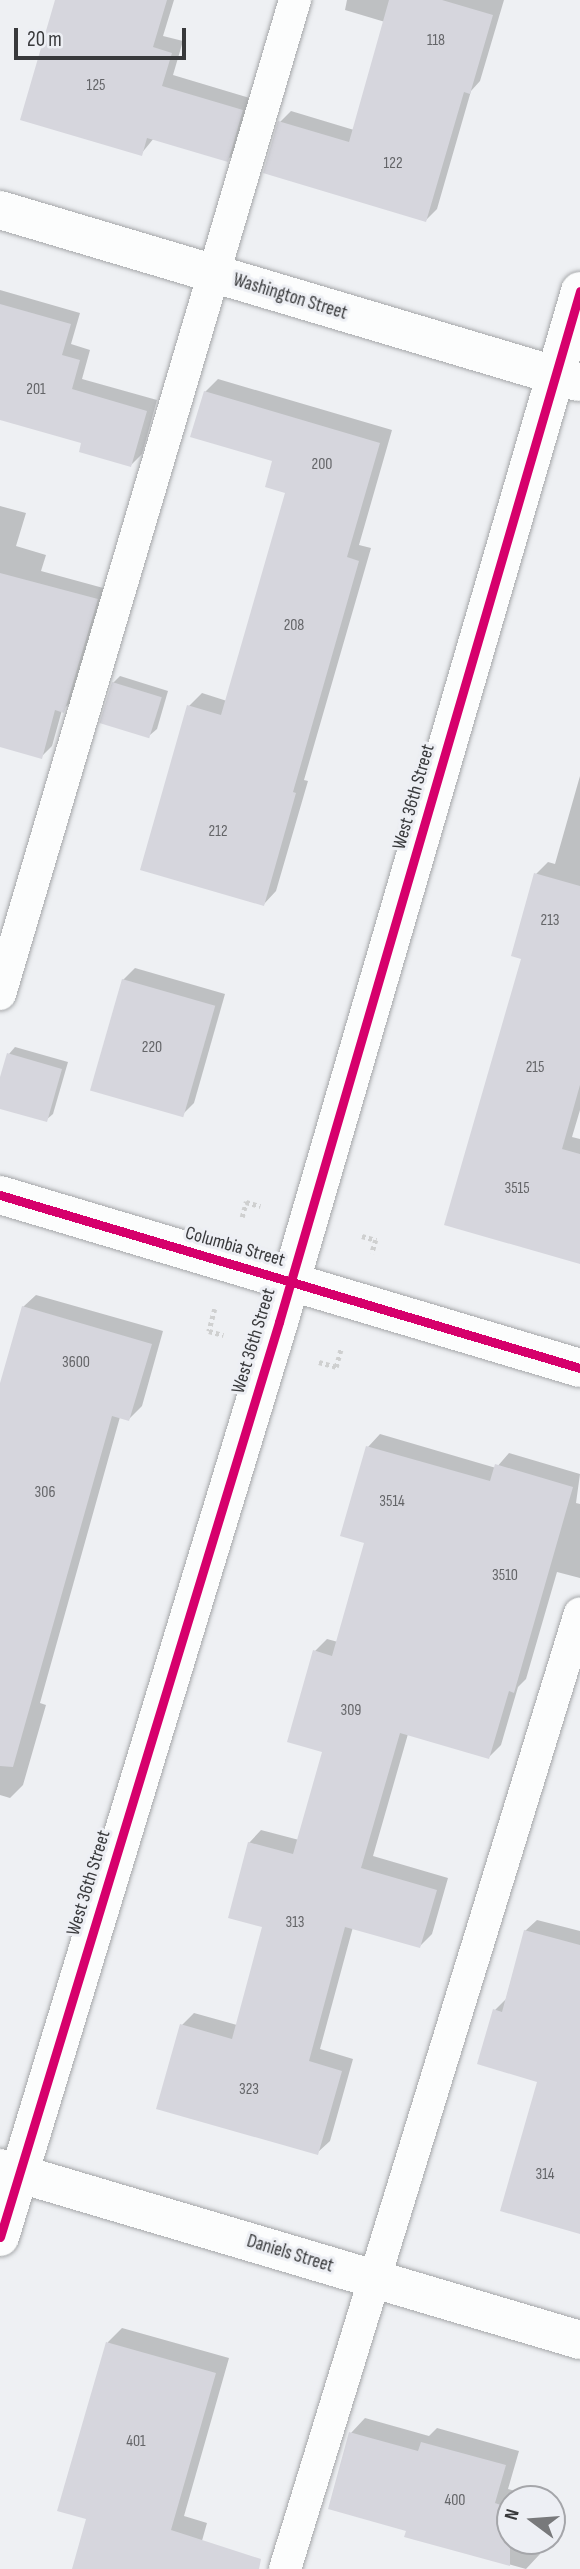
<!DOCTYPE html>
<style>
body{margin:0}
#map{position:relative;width:580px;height:2569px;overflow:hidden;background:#eef0f3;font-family:"Sofia Sans Condensed",sans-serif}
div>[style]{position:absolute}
.shadow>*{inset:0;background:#0003}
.building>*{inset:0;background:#d6d6dd;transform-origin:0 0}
.path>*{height:4.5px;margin-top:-2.25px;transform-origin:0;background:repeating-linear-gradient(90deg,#cfd0d0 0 3.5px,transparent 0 7px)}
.roads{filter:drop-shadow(0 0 2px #a5a7a9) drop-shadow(0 0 2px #a5a7a9)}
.service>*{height:32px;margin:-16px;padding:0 16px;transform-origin:16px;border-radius:16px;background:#fcfdfd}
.minor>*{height:38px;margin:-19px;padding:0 19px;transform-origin:19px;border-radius:19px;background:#fcfdfd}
.tertiary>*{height:38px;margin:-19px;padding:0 19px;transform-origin:19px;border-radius:19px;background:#fcfdfd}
.cycleway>*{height:9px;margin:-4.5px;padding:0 4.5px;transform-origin:4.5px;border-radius:4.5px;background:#d6006c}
span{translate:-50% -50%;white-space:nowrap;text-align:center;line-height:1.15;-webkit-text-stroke:6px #edeff4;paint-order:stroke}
.number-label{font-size:16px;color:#646568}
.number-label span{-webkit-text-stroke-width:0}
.street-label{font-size:19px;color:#38393b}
.north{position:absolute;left:496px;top:2485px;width:70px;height:70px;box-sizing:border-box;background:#edeff4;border:2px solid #a5a6aa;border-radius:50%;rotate:286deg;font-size:19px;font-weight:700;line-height:28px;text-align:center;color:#38393b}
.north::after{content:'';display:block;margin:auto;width:24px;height:32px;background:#78797b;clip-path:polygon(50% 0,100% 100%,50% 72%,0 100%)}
.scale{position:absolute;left:14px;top:28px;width:172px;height:32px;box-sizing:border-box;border:4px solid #38393b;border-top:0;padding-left:9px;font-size:21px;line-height:24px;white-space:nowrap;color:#38393b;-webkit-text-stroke:5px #edeff4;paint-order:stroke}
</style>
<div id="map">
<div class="shadow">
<i style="clip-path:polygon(66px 0,174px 0,163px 36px,183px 41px,173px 75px,253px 99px,239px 149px,227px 160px,154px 138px,141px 154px)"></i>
<i style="clip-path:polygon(347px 0,504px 0,480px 81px,471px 91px,437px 209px,426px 220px,280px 122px,291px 111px,354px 130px,385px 22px,345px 10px)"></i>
<i style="clip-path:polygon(0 290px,80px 313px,71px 344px,90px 350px,82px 379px,157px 400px,142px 454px,131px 465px,84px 442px,0 418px)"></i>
<i style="clip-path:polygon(218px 379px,392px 430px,359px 545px,371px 548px,304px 780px,308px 781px,276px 891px,264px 904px,189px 706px,202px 693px,227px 701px,287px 491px,274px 460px,205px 392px)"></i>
<i style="clip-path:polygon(0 506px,26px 513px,16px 546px,46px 555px,41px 571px,107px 589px,74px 700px,62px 710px,52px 746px,41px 757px,0 745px)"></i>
<i style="clip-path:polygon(120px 676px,168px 691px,157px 729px,150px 735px,113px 683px)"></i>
<i style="clip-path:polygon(580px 776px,580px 1110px,572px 1137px,580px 1139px,580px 1254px,523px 958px,513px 955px,536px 874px,548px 862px,555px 864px)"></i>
<i style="clip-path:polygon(135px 968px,225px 994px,194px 1103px,182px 1115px,123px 980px)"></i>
<i style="clip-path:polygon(15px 1047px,68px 1062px,53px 1114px,46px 1120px,0 1107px,0 1084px,9px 1054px)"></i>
<i style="clip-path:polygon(36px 1295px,163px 1331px,142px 1406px,129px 1419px,120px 1417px,40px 1703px,46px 1705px,23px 1785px,10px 1798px,0 1795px,0 1427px,23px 1307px)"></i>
<i style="clip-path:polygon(380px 1434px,496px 1468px,509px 1453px,580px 1474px,576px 1503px,580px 1504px,580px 1578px,557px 1572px,526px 1679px,518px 1687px,501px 1745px,489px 1757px,408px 1734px,373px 1856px,448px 1878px,432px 1934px,420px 1946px,353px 1927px,320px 2049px,353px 2059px,330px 2141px,317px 2153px,182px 2025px,194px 2013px,237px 2025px,264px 1926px,249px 1843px,261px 1830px,299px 1840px,324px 1751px,315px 1651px,327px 1639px,338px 1642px,366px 1542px,368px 1447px)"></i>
<i style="clip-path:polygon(537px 1920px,580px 1931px,580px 2232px,539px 2081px,495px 2010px,506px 1999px,525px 1931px)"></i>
<i style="clip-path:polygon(122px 2328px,229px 2358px,184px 2516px,207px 2523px,194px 2569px,74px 2569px,88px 2518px,59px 2510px,108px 2342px)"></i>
<i style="clip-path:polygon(365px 2418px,429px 2436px,437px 2428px,519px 2451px,508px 2489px,544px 2499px,510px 2499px,510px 2541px,544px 2541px,540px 2554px,526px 2569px,407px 2536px,408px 2530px,351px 2433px)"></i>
</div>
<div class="building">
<i style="clip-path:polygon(55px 0,167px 0,153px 47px,172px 53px,162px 86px,243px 110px,228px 162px,147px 138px,142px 156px,20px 120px)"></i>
<i style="clip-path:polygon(389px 0,442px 0,493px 15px,470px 94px,464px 92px,426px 222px,263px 173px,278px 121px,349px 142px)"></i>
<i style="clip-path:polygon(0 304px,71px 324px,62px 355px,80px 360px,72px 389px,147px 411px,131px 467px,79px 452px,81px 443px,0 420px)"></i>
<i style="clip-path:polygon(204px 391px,380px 443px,347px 557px,359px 561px,293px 792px,296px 793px,264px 906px,140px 870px,187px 705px,221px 715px,285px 493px,265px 487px,272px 461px,190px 437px)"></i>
<i style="clip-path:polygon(0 573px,98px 599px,64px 713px,55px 710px,42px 759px,0 747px)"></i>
<i style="left:112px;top:682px;width:52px;height:43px;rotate:17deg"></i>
<i style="clip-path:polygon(534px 873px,580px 886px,580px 1085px,562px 1149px,580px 1154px,580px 1264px,444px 1225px,521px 959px,511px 956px)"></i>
<i style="left:122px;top:979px;width:97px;height:116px;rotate:16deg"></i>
<i style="clip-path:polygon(7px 1053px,62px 1069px,47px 1122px,0 1109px,0 1077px)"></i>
<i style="clip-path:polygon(22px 1306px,152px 1344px,129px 1421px,112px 1416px,13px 1767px,0 1766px,0 1383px)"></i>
<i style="clip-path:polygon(366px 1446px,490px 1481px,495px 1464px,573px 1487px,514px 1693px,509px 1691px,489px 1759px,400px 1733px,361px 1868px,437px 1890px,420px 1948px,345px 1927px,309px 2061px,342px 2071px,318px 2155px,156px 2109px,180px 2024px,232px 2039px,262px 1927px,228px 1918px,248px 1842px,293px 1854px,322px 1752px,287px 1742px,313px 1650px,332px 1656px,364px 1543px,340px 1536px)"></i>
<i style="clip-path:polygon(524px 1930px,580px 1945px,580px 2234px,500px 2211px,537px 2082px,477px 2064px,493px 2009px,502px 2012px)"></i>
<i style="clip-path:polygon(106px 2342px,216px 2373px,171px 2530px,261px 2559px,259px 2569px,72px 2569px,86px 2519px,57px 2511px)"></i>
<i style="clip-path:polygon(349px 2432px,418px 2451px,421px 2442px,506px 2465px,495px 2503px,510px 2508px,510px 2566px,404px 2537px,406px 2531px,328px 2509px)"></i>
</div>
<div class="path">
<i style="left:242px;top:1217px;width:16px;rotate:-75deg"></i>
<i style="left:246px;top:1202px;width:15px;rotate:16deg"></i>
<i style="left:362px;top:1236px;width:15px;rotate:16deg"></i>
<i style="left:376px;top:1240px;width:14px;rotate:107deg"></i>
<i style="left:215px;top:1309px;width:23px;rotate:105deg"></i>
<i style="left:209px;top:1331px;width:15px;rotate:16deg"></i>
<i style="left:319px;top:1362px;width:18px;rotate:16deg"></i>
<i style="left:336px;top:1367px;width:20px;rotate:-75deg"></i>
</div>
<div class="roads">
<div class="service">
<i style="left:0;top:994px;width:1037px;rotate:-73.47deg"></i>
<i style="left:285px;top:2569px;width:1000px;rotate:-72.85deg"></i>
</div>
<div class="minor">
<i style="left:0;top:210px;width:603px;rotate:16.57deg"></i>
<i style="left:0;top:2168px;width:605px;rotate:16.52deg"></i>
<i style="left:0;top:2237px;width:957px;rotate:-73.04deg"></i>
<i style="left:279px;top:1322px;width:1074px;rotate:-73.72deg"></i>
</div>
<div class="tertiary">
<i style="left:0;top:1195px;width:605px;rotate:16.61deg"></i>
</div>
</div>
<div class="cycleway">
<i style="left:0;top:1195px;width:605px;rotate:16.61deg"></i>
<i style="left:0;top:2237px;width:957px;rotate:-73.04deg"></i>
<i style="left:279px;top:1322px;width:1074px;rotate:-73.72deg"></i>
</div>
<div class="number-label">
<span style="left:436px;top:41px">118</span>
<span style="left:96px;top:86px">125</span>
<span style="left:393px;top:164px">122</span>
<span style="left:36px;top:390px">201</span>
<span style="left:322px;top:465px">200</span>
<span style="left:294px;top:626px">208</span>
<span style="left:218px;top:832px">212</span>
<span style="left:550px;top:921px">213</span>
<span style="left:152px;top:1048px">220</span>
<span style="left:535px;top:1068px">215</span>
<span style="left:517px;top:1189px">3515</span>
<span style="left:76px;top:1363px">3600</span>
<span style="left:45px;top:1493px">306</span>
<span style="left:392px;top:1502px">3514</span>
<span style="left:505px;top:1576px">3510</span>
<span style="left:351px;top:1711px">309</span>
<span style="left:295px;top:1923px">313</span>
<span style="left:249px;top:2090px">323</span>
<span style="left:545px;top:2175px">314</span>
<span style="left:136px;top:2442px">401</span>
<span style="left:455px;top:2501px">400</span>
</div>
<div class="street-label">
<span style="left:290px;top:297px;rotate:17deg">Washington Street</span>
<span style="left:414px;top:797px;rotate:-74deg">West 36th Street</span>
<span style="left:235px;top:1247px;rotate:16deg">Columbia Street</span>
<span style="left:254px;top:1341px;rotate:-73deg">West 36th Street</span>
<span style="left:89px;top:1883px;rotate:-73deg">West 36th Street</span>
<span style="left:290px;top:2254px;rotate:17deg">Daniels Street</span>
</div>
<div class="north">N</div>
<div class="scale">20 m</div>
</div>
